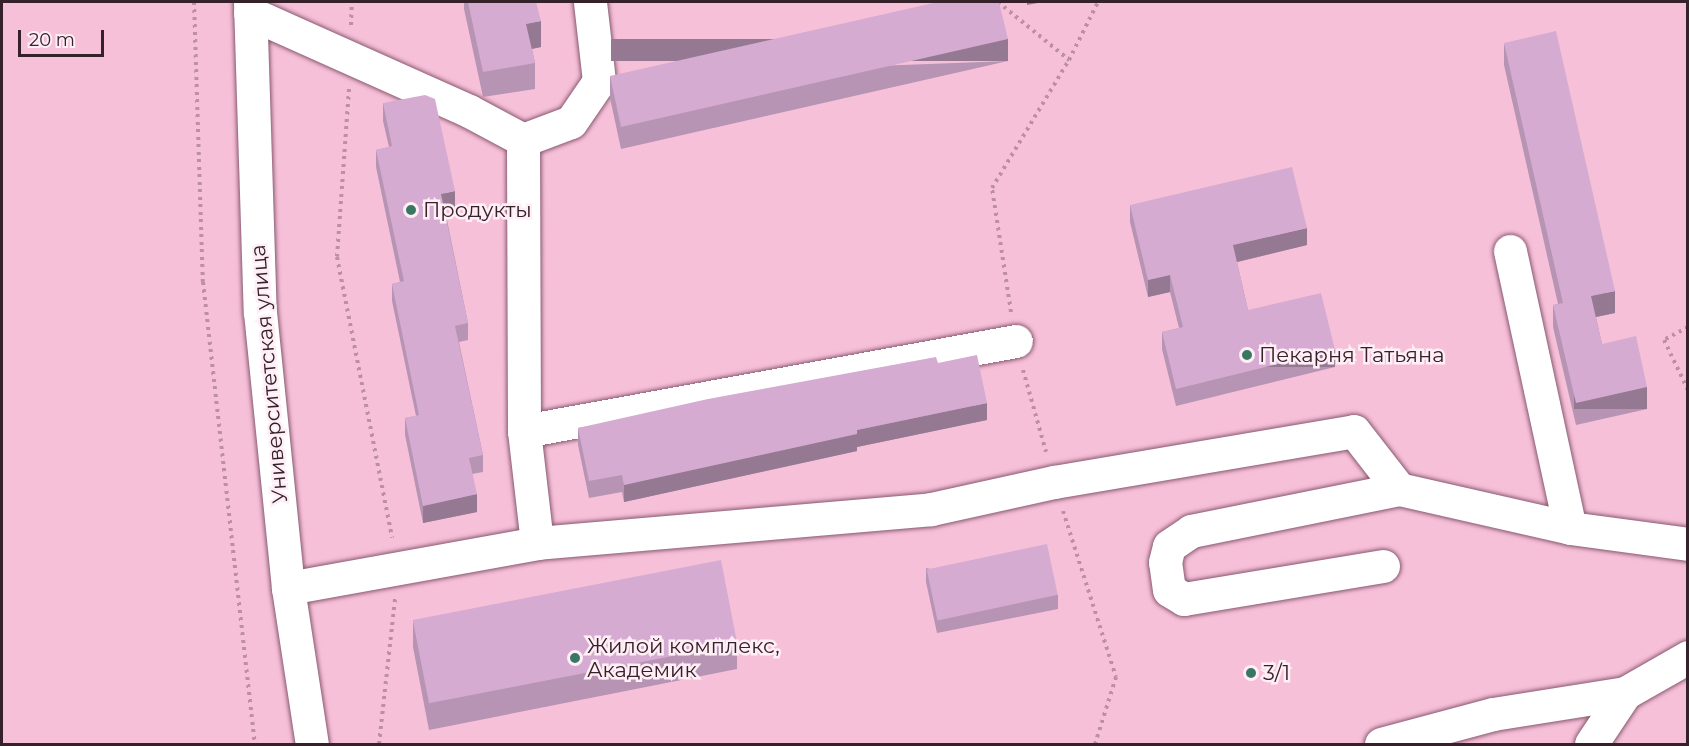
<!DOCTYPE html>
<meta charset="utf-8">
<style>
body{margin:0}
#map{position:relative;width:1689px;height:746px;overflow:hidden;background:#f7c0d9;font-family:Montserrat,sans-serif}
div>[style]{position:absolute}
.path>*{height:4px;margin-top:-2px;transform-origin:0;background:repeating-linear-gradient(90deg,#bc8fa3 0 3px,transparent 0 7.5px)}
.roads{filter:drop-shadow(0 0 2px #885970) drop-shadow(0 0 2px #885970)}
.minor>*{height:33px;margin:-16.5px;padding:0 16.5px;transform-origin:16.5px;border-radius:16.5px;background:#fff}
.major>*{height:33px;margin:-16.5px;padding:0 16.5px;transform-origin:16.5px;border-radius:16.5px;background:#fff}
.wall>*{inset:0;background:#b793b4}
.shaded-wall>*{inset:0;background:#957892;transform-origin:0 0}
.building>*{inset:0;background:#d5abd1;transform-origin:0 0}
.dots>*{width:16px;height:16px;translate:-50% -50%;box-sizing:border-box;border:3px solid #ffeef5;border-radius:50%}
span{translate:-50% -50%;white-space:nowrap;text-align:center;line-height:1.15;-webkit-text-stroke:5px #ffeef5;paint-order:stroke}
.poi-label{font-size:21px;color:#35212a}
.left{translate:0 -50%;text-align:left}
.street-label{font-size:21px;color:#35212a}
.frame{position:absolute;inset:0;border:3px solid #35212a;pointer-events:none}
.scale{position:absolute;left:18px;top:30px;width:86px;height:27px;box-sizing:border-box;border:3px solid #35212a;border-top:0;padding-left:8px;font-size:18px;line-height:21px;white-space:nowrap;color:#35212a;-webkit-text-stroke:4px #ffeef5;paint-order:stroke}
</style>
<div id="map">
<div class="path">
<i style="left:194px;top:2px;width:280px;rotate:88.2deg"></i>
<i style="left:203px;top:282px;width:465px;rotate:83.6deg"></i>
<i style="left:998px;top:2px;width:92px;rotate:39.2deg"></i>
<i style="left:351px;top:25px;width:23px;rotate:-88deg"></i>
<i style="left:349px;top:89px;width:168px;rotate:94.1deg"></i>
<i style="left:337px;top:257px;width:286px;rotate:78.9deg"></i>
<i style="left:1011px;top:312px;width:125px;rotate:-98.7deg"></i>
<i style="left:992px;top:188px;width:149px;rotate:-59deg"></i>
<i style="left:1069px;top:60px;width:65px;rotate:-63.4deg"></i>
<i style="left:1688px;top:327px;width:27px;rotate:152deg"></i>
<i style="left:1664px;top:340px;width:55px;rotate:64.4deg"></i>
<i style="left:1023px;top:370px;width:85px;rotate:74.3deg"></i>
<i style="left:1063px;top:511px;width:174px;rotate:72.3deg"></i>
<i style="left:1116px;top:677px;width:70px;rotate:107.4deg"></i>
<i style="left:379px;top:744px;width:146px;rotate:-83.7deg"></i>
</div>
<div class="roads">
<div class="minor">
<i style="left:250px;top:13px;width:240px;rotate:24.1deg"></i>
<i style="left:469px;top:111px;width:61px;rotate:28.2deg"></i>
<i style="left:1510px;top:251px;width:283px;rotate:77.8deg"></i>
<i style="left:524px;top:431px;width:500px;rotate:-10.37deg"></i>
<i style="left:537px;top:543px;width:113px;rotate:-96.6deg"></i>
<i style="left:524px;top:431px;width:291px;rotate:-90.2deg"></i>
<i style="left:523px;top:140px;width:51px;rotate:-20.6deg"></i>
<i style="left:571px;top:122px;width:50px;rotate:-55.7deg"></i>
<i style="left:599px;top:81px;width:80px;rotate:-96.5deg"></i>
<i style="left:1383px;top:566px;width:202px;rotate:170.6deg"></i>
<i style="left:1184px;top:599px;width:17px;rotate:-149deg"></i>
<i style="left:1169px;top:590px;width:28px;rotate:-98deg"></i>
<i style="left:1165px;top:562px;width:16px;rotate:-76deg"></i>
<i style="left:1169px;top:546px;width:27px;rotate:-34deg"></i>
<i style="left:1191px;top:531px;width:212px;rotate:-11.4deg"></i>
<i style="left:288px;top:588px;width:253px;rotate:-10.2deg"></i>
<i style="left:537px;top:543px;width:395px;rotate:-4.9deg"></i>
<i style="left:931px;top:509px;width:126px;rotate:-12.4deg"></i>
<i style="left:1054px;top:482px;width:304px;rotate:-9.6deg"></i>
<i style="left:1354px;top:431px;width:73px;rotate:52.2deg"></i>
<i style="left:1399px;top:489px;width:175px;rotate:12.8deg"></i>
<i style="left:1570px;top:528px;width:119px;rotate:7.7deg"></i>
<i style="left:1381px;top:744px;width:116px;rotate:-15deg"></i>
<i style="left:1493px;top:714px;width:134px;rotate:-9deg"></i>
<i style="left:1625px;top:693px;width:73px;rotate:-29.7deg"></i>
<i style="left:1591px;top:744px;width:61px;rotate:-56.3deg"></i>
</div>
<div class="major">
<i style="left:250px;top:2px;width:310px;rotate:88.2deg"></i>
<i style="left:260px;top:312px;width:277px;rotate:84.2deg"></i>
<i style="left:288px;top:588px;width:158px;rotate:81.3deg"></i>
</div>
</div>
<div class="wall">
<i style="clip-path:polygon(464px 2px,536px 2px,541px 47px,532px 49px,535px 63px,535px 89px,483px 97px,464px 9px)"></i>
<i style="clip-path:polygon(1504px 43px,1615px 313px,1596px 317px,1602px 344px,1647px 409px,1576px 425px,1553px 327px,1553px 305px,1558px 304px,1504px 65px)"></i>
<i style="clip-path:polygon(1008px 61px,621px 149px,610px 98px,610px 76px)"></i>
<i style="clip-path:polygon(383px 103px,455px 208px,445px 210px,468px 323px,468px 340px,459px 342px,483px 455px,483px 472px,472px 474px,477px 512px,423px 523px,405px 435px,405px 418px,416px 416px,392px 301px,392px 284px,400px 282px,376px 167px,376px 150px,389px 147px,383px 121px)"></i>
<i style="clip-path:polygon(1130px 205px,1307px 245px,1237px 262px,1248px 310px,1335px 367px,1176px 406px,1162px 349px,1162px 332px,1179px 328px,1170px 292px,1148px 297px,1130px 222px)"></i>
<i style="clip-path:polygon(938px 363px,987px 420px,857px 447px,857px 451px,624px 502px,622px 492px,589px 498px,578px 445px,578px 428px)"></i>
<i style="clip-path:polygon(926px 568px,1058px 595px,1058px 609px,937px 633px,926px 582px)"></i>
<i style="clip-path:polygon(413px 621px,737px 643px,737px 669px,429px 730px,413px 647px)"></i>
</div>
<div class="shaded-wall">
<i style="clip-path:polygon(1027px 2px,1043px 2px,1027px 5px)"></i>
<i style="clip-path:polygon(541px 21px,541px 47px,526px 50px,526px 24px)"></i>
<i style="left:1008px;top:39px;width:22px;height:397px;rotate:90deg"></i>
<i style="clip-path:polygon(455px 191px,455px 208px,441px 211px,441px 194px)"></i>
<i style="clip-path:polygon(1307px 228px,1307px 245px,1233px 263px,1233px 245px)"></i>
<i style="clip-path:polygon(1170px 275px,1170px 292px,1148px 297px,1148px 280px)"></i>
<i style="clip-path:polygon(1615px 291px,1615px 313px,1591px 318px,1591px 296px)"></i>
<i style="left:1335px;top:350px;width:17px;height:164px;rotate:90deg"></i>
<i style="left:1647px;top:387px;width:22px;height:73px;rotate:90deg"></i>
<i style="clip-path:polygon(987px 403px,987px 420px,857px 447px,857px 451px,624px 502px,624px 485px,857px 430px)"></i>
<i style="clip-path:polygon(477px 494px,477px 512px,423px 523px,423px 506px)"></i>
</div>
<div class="building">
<i style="clip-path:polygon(468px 2px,536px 2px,541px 21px,526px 24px,535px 63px,483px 72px)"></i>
<i style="clip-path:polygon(938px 2px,999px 2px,1008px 39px,621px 127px,610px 76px)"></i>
<i style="clip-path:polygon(1556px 31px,1615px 291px,1591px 296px,1602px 344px,1636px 336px,1647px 387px,1576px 403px,1553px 305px,1563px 303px,1504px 43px)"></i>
<i style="clip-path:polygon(425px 95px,435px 99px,455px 191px,441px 194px,468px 323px,455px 326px,483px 455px,469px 458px,477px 494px,423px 506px,405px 418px,419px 415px,392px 284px,404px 281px,376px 150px,392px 146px,383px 103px)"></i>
<i style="clip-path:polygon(1292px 167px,1307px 228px,1233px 245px,1248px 310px,1321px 293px,1335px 350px,1176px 389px,1162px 332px,1183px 327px,1170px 275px,1148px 280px,1130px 205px)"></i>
<i style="clip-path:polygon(977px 355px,987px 403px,857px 430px,857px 434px,624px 485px,622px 475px,589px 481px,578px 428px,708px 399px,936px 357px,938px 363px)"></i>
<i style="left:1047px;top:544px;width:52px;height:123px;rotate:78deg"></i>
<i style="left:721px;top:560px;width:85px;height:314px;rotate:79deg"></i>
</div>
<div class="dots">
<i style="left:411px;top:210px;background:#3a7763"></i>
<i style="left:1247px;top:355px;background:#3a7763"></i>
<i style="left:575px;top:658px;background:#3a7763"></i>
<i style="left:1251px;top:673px;background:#3a7763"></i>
</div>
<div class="poi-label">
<span class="left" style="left:423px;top:210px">Продукты</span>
<span class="left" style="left:1259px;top:355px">Пекарня Татьяна</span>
<span class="left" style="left:587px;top:658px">Жилой комплекс,<br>Академик</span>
<span class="left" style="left:1263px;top:673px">3/1</span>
</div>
<div class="street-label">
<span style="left:269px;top:374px;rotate:-95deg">Университетская улица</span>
</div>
<div class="frame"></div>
<div class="scale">20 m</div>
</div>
